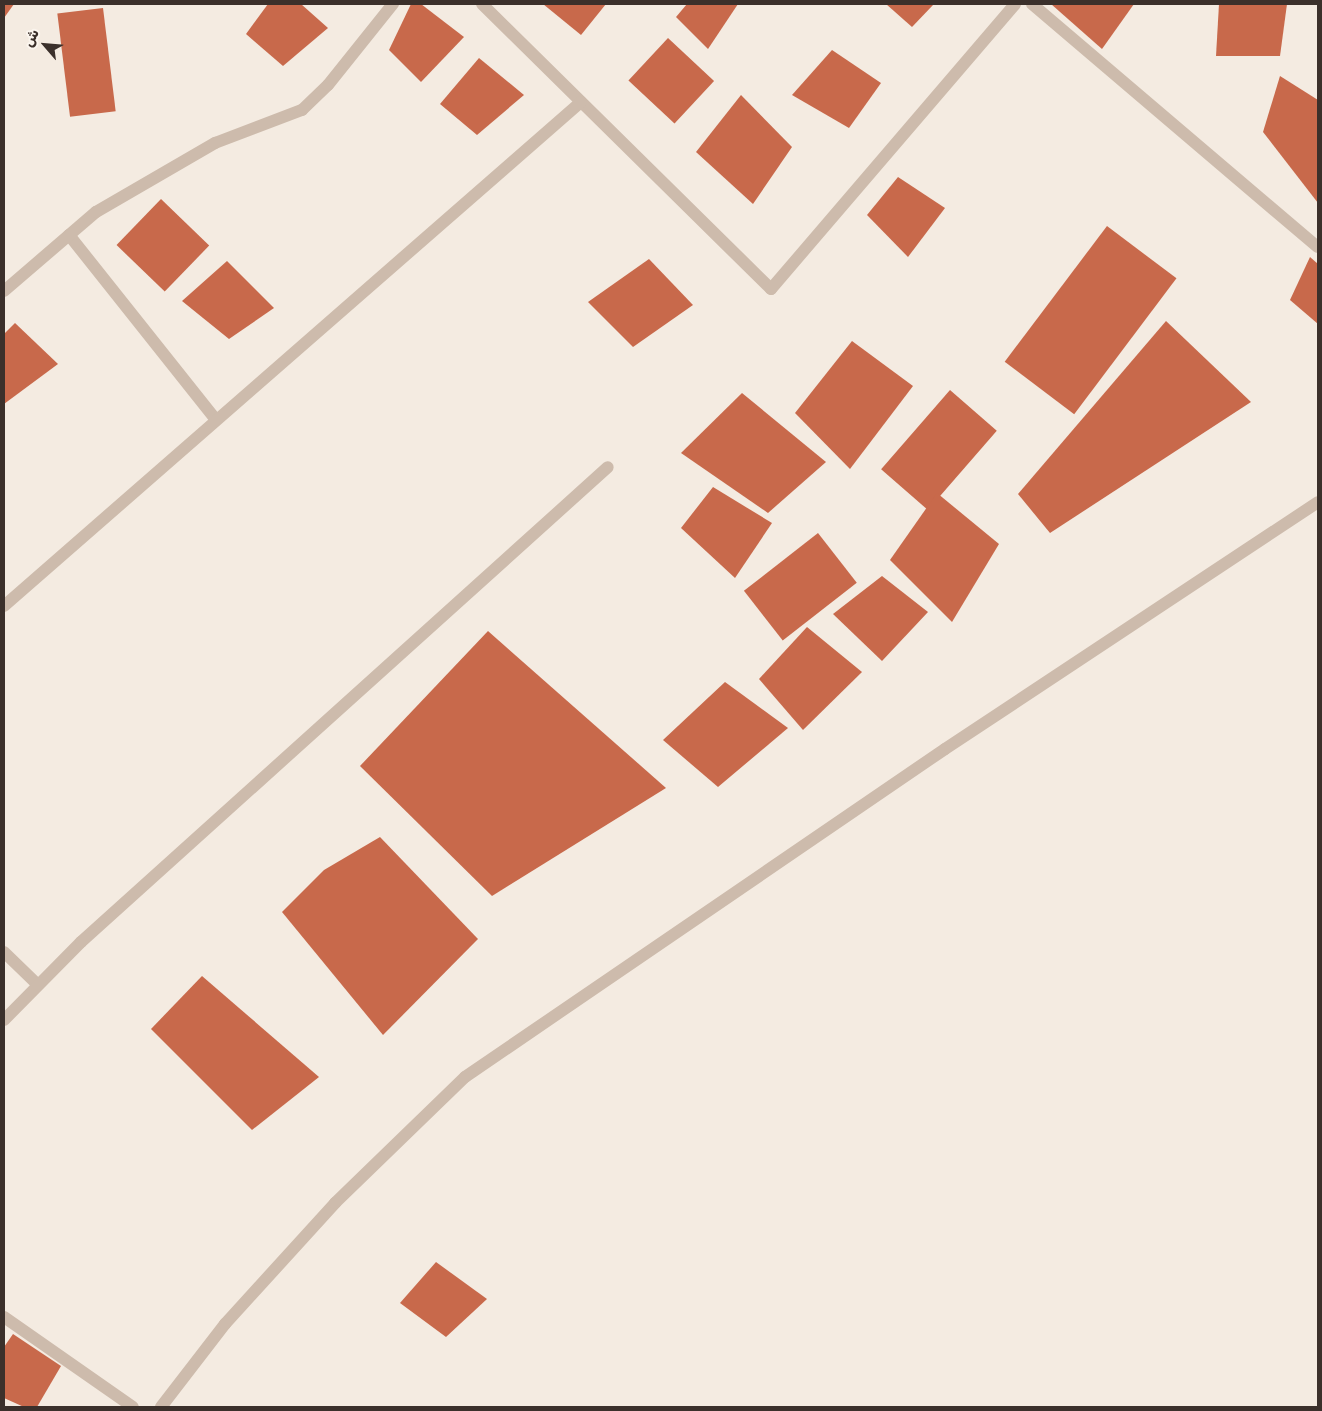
<!DOCTYPE html>
<meta charset="utf-8">
<style>
body{margin:0}
#map{position:relative;width:1322px;height:1411px;overflow:hidden;background:#f4ebe1;font-family:Rubik,Vazirmatn,sans-serif}
div>[style]{position:absolute}
.building>*{inset:0;background:#c8694b;transform-origin:0 0}
.minor>*{height:12px;margin:-6px;padding:0 6px;transform-origin:6px;border-radius:6px;background:#cdbbac}
.tertiary>*{height:12px;margin:-6px;padding:0 6px;transform-origin:6px;border-radius:6px;background:#cdbbac}
span{translate:-50% -50%;white-space:nowrap;text-align:center;line-height:1.15;-webkit-text-stroke:4px #fbf5ee;paint-order:stroke}
.frame{position:absolute;inset:0;border:5px solid #3b302b;pointer-events:none}
.north{position:absolute;left:20px;top:20px;width:50px;height:50px;-webkit-text-stroke:4px #fbf5ee;paint-order:stroke;rotate:297deg;font-size:14px;font-weight:700;line-height:20px;text-align:center;color:#3b302b}
.north::after{content:'';display:block;margin:auto;width:18px;height:22px;background:#3b302b;clip-path:polygon(50% 0,100% 100%,50% 72%,0 100%)}
</style>
<div id="map">
<div class="building">
<i style="clip-path:polygon(4px 4px,14px 4px,4px 18px)"></i>
<i style="clip-path:polygon(268px 4px,301px 4px,328px 28px,283px 66px,246px 34px)"></i>
<i style="clip-path:polygon(411px 4px,421px 4px,464px 37px,421px 82px,389px 50px)"></i>
<i style="clip-path:polygon(543px 4px,606px 4px,581px 35px)"></i>
<i style="clip-path:polygon(687px 4px,738px 4px,708px 49px,676px 17px)"></i>
<i style="clip-path:polygon(886px 4px,934px 4px,912px 27px)"></i>
<i style="clip-path:polygon(1051px 4px,1134px 4px,1102px 49px)"></i>
<i style="clip-path:polygon(1219px 4px,1287px 4px,1280px 56px,1216px 56px)"></i>
<i style="left:103px;top:8px;width:104px;height:46px;rotate:83deg"></i>
<i style="left:668px;top:38px;width:63px;height:58px;rotate:43deg"></i>
<i style="clip-path:polygon(832px 50px,881px 83px,849px 128px,792px 95px)"></i>
<i style="clip-path:polygon(479px 58px,524px 95px,477px 135px,440px 104px)"></i>
<i style="clip-path:polygon(1280px 76px,1318px 100px,1318px 203px,1263px 132px)"></i>
<i style="clip-path:polygon(741px 95px,792px 147px,753px 204px,696px 152px)"></i>
<i style="clip-path:polygon(898px 177px,945px 208px,908px 257px,867px 215px)"></i>
<i style="left:161px;top:199px;width:67px;height:64px;rotate:44deg"></i>
<i style="left:1107px;top:226px;width:87px;height:170px;rotate:37deg"></i>
<i style="clip-path:polygon(1310px 257px,1318px 264px,1318px 324px,1290px 300px)"></i>
<i style="clip-path:polygon(649px 259px,693px 305px,633px 347px,588px 302px)"></i>
<i style="clip-path:polygon(227px 261px,274px 308px,229px 339px,182px 301px)"></i>
<i style="clip-path:polygon(1166px 321px,1251px 402px,1050px 533px,1018px 494px)"></i>
<i style="clip-path:polygon(15px 323px,58px 364px,4px 404px,4px 334px)"></i>
<i style="clip-path:polygon(852px 341px,913px 386px,850px 469px,795px 413px)"></i>
<i style="left:950px;top:390px;width:62px;height:105px;rotate:41deg"></i>
<i style="clip-path:polygon(742px 393px,826px 462px,768px 513px,681px 453px)"></i>
<i style="clip-path:polygon(713px 487px,772px 523px,735px 578px,681px 528px)"></i>
<i style="clip-path:polygon(937px 493px,999px 544px,952px 622px,890px 560px)"></i>
<i style="left:818px;top:533px;width:63px;height:94px;rotate:52deg"></i>
<i style="clip-path:polygon(882px 576px,928px 612px,882px 661px,833px 614px)"></i>
<i style="clip-path:polygon(807px 627px,862px 672px,803px 730px,759px 679px)"></i>
<i style="clip-path:polygon(488px 631px,666px 788px,492px 896px,360px 766px)"></i>
<i style="clip-path:polygon(725px 682px,788px 728px,718px 787px,663px 740px)"></i>
<i style="clip-path:polygon(380px 837px,478px 939px,383px 1035px,282px 912px,324px 870px)"></i>
<i style="clip-path:polygon(202px 976px,319px 1077px,252px 1130px,151px 1029px)"></i>
<i style="clip-path:polygon(436px 1262px,487px 1299px,446px 1337px,400px 1303px)"></i>
<i style="clip-path:polygon(13px 1334px,61px 1366px,37px 1407px,24px 1407px,4px 1398px,4px 1347px)"></i>
</div>
<div class="minor">
<i style="left:482px;top:4px;width:406px;rotate:44.6deg"></i>
<i style="left:771px;top:289px;width:375px;rotate:-49.4deg"></i>
<i style="left:1032px;top:4px;width:375px;rotate:40.4deg"></i>
<i style="left:69px;top:235px;width:236px;rotate:51.5deg"></i>
<i style="left:4px;top:291px;width:121px;rotate:-40.7deg"></i>
<i style="left:96px;top:212px;width:138px;rotate:-30.1deg"></i>
<i style="left:215px;top:143px;width:93px;rotate:-20.8deg"></i>
<i style="left:302px;top:110px;width:36px;rotate:-44deg"></i>
<i style="left:328px;top:85px;width:104px;rotate:-51.3deg"></i>
<i style="left:4px;top:606px;width:766px;rotate:-41.14deg"></i>
<i style="left:4px;top:952px;width:47px;rotate:44.1deg"></i>
<i style="left:4px;top:1020px;width:110px;rotate:-45.4deg"></i>
<i style="left:81px;top:942px;width:709px;rotate:-42.03deg"></i>
<i style="left:4px;top:1317px;width:157px;rotate:34.9deg"></i>
</div>
<div class="tertiary">
<i style="left:161px;top:1407px;width:105px;rotate:-52.4deg"></i>
<i style="left:225px;top:1324px;width:164px;rotate:-47.7deg"></i>
<i style="left:335px;top:1203px;width:181px;rotate:-44.1deg"></i>
<i style="left:465px;top:1077px;width:581px;rotate:-34.35deg"></i>
<i style="left:945px;top:749px;width:447px;rotate:-33.5deg"></i>
</div>
<div class="frame"></div>
<div class="north">ش</div>
</div>
